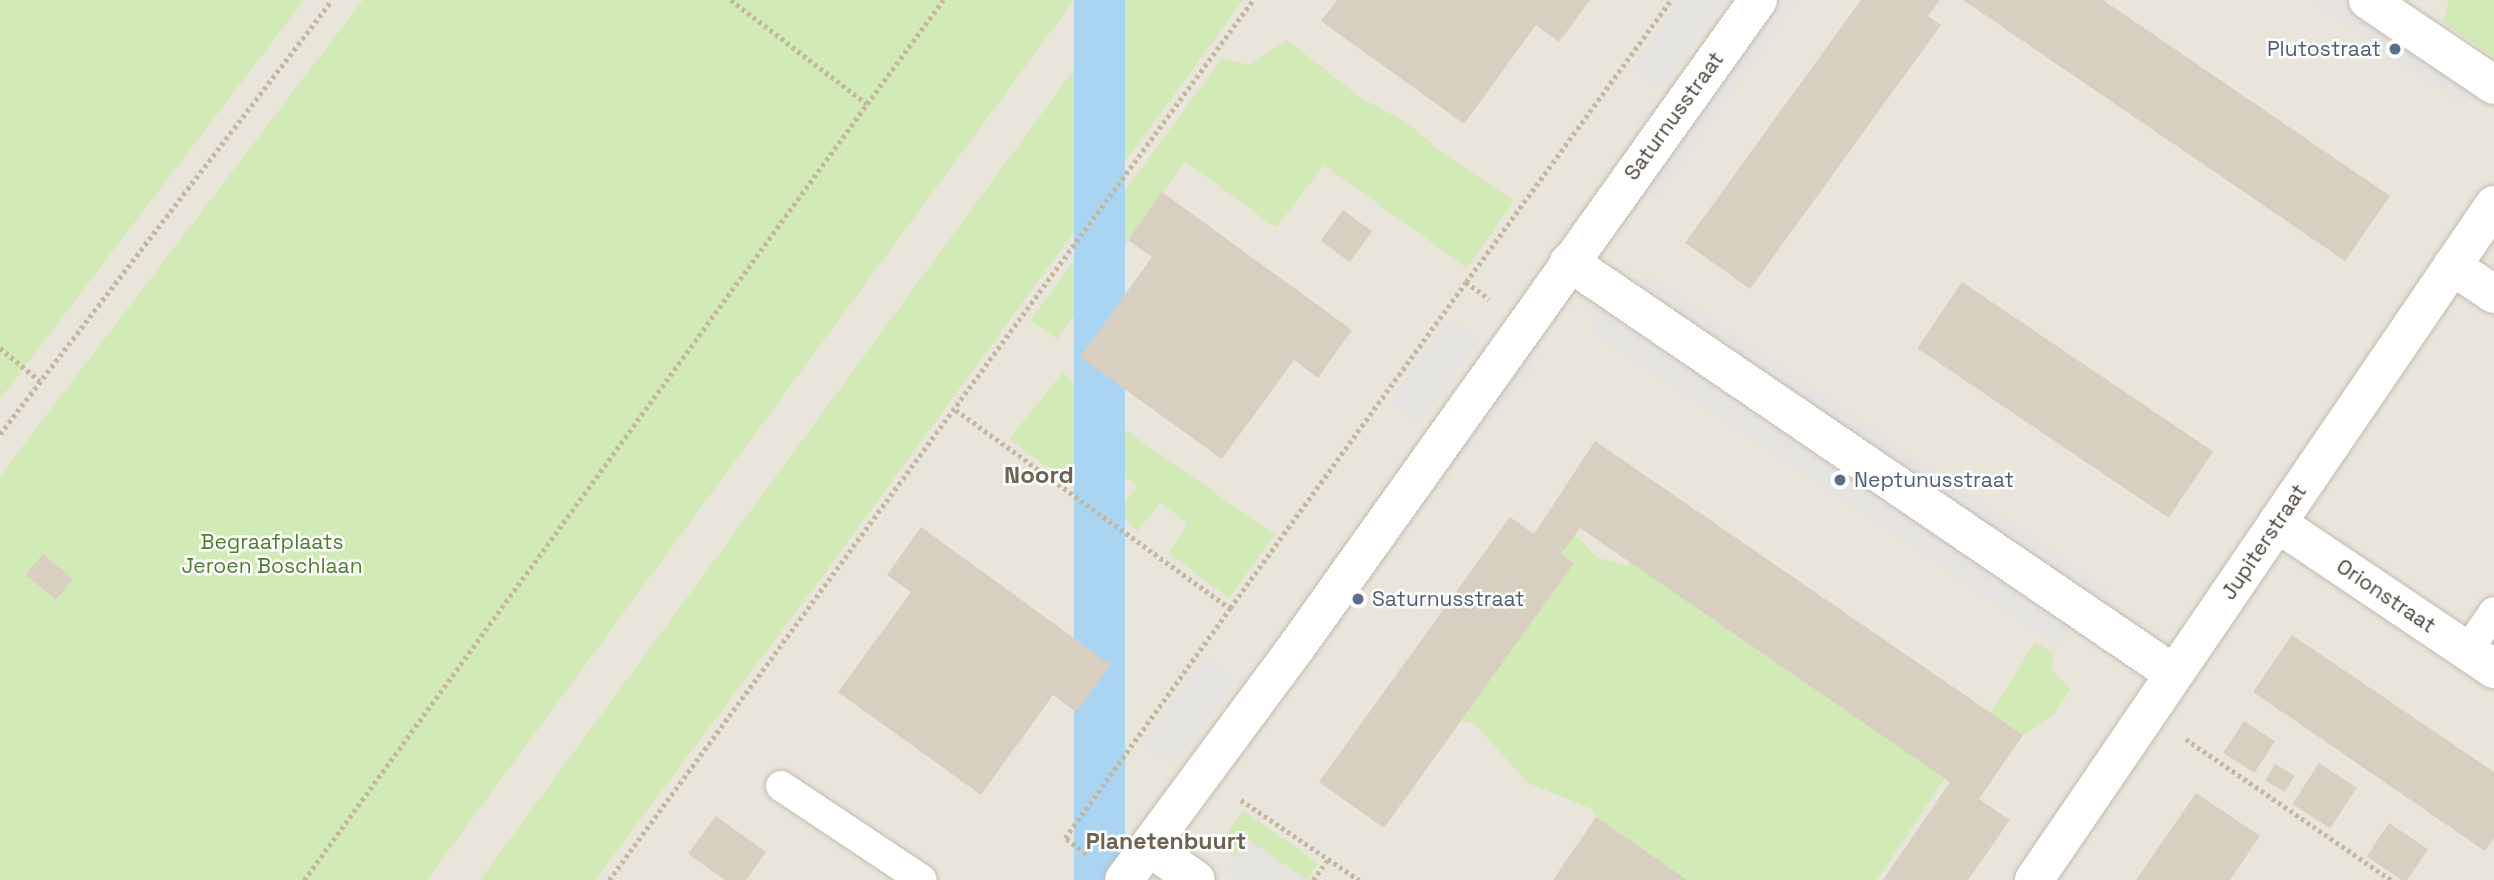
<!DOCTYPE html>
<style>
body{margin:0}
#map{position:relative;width:2494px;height:880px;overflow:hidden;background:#f6f3ec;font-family:"Space Grotesk",sans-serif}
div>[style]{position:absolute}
.residential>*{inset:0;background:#eae5da;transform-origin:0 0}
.green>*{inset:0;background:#d2eab5}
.parking>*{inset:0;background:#e5e3e0;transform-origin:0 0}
.water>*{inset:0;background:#a9d4f2;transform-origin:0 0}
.building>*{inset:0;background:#d8cfc1;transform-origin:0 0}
.path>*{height:4.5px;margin-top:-2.25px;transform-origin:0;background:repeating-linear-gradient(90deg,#c4b79f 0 3.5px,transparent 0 7px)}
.roads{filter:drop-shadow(0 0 2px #c2bbae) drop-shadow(0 0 2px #c2bbae)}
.lane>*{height:30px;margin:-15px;padding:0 15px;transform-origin:15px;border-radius:15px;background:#fff}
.street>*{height:38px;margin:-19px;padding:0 19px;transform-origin:19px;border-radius:19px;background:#fff}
.dots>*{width:19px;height:19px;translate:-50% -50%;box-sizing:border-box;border:4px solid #fff;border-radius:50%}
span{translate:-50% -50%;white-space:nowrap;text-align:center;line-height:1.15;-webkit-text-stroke:5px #fff;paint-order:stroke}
.service-label{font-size:21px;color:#4e5e75}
.right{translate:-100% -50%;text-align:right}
.left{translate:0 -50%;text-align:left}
.street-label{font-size:21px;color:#4b4439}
.park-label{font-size:21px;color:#4a7f2a}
.neighbourhood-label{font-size:23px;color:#6e6250;font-weight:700}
.quarter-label{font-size:24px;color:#6e6250;font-weight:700}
</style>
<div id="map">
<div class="residential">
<i style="left:0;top:0;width:2494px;height:880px"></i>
</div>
<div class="green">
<i style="clip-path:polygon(0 0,304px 0,0 399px)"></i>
<i style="clip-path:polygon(363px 0,1074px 0,427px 880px,0 880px,0 476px)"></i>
<i style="clip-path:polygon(1125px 0,1243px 0,825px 573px,595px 880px,480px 880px)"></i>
<i style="clip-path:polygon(2449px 0,2494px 0,2494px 57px,2443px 22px)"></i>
<i style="clip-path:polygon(1287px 40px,1361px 98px,1408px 123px,1437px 149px,1514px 201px,1467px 268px,1324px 165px,1276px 228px,1185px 161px,1057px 339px,1030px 321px,1222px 58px,1250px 65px)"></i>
<i style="clip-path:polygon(1063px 372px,1093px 407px,1275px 535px,1229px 598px,1169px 553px,1188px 524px,1160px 502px,1138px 531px,1117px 513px,1138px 486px,1102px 465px,1080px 491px,1009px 439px)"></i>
<i style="clip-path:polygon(1575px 534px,1597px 557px,1627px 566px,1631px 562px,1945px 778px,1877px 880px,1687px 880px,1596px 817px,1592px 809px,1528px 783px,1474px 723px,1460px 721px,1574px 563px,1561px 554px)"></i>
<i style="clip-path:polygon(2035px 642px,2054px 654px,2051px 670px,2071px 689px,2054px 714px,2023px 735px,1991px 713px)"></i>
<i style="clip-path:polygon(1243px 811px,1318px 863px,1307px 880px,1247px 839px,1236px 855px,1220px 843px)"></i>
</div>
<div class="parking">
<i style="clip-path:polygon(1680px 0,1726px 0,1661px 89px,1631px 67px)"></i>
<i style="clip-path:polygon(1782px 0,1798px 0,1657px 197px,1636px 202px)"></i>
<i style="clip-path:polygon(2309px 0,2334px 0,2481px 100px,2459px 102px)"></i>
<i style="clip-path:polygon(1650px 277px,2110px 591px,2117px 613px,1630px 278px)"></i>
<i style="left:1603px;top:311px;width:564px;height:23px;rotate:34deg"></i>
<i style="left:1450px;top:318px;width:37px;height:103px;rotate:36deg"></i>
<i style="left:1529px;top:350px;width:14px;height:542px;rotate:39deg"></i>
<i style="left:1205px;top:658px;width:39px;height:105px;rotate:37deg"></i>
<i style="clip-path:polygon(1246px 839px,1306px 880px,1239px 880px,1225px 870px)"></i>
</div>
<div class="water">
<i style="left:1074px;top:0;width:51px;height:1092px"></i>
</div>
<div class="building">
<i style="clip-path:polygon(1337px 0,1590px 0,1559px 42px,1536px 25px,1464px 124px,1321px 21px)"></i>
<i style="clip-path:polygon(1861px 0,1940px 0,1928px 16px,1941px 25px,1750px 289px,1685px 243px)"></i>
<i style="clip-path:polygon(1963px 0,2103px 0,2390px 196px,2345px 261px)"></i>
<i style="clip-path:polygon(1162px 192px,1352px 330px,1318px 378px,1294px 360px,1222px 459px,1080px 357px,1152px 257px,1128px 240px)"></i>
<i style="left:1343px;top:210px;width:36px;height:38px;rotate:36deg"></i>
<i style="left:1962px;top:282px;width:303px;height:80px;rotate:34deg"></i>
<i style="clip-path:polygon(1595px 441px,2023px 735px,1979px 799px,2010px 820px,1968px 880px,1883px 880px,1950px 782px,1580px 528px,1561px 554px,1574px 563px,1384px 828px,1319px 782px,1510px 517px,1534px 534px)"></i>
<i style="clip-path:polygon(921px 527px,1111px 665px,1076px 712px,1053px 695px,981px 795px,838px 692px,911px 592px,887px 575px)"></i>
<i style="left:43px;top:554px;width:39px;height:27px;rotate:40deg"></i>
<i style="clip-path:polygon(2292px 635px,2494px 772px,2494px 838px,2485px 851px,2253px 692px)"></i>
<i style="left:2244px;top:721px;width:37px;height:38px;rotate:33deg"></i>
<i style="left:2319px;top:763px;width:45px;height:49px;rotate:33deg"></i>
<i style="left:2275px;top:764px;width:23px;height:19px;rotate:31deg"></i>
<i style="clip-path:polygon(2196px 793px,2260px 836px,2230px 880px,2136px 880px)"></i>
<i style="clip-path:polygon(716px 816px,766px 852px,746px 880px,725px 880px,688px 854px)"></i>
<i style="clip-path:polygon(1596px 817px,1647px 852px,1687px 880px,1553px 880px)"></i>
<i style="left:2389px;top:823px;width:47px;height:40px;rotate:34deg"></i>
</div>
<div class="path">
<i style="left:731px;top:0;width:171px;rotate:37.4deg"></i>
<i style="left:867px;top:104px;width:129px;rotate:-53.8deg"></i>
<i style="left:1466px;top:282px;width:349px;rotate:-54deg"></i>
<i style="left:0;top:348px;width:52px;rotate:39.5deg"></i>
<i style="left:956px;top:410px;width:338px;rotate:35.9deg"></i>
<i style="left:1230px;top:608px;width:402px;rotate:-54.1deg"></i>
<i style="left:1466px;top:282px;width:29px;rotate:36deg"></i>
<i style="left:0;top:434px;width:546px;rotate:-52.58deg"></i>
<i style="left:2186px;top:739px;width:249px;rotate:34.5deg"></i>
<i style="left:1241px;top:800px;width:143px;rotate:34.1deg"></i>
<i style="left:1086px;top:854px;width:26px;rotate:-143deg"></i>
<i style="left:1065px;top:838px;width:283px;rotate:-54.3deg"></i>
<i style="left:304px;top:880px;width:959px;rotate:-54.04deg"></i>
<i style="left:609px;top:880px;width:1090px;rotate:-53.8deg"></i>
<i style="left:1313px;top:880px;width:26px;rotate:-54deg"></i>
</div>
<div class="roads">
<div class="lane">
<i style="left:2467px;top:651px;width:47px;rotate:-55.3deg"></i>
<i style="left:781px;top:786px;width:169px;rotate:33.7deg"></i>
</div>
<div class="street">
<i style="left:2368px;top:0;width:152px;rotate:34deg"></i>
<i style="left:1569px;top:262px;width:732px;rotate:34.25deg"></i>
<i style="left:2452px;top:266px;width:50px;rotate:33.7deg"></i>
<i style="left:2277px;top:523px;width:262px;rotate:33.9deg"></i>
<i style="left:1149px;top:847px;width:57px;rotate:35.1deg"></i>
<i style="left:1124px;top:880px;width:287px;rotate:-53.5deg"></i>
<i style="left:1295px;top:649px;width:797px;rotate:-54.5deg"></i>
<i style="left:2034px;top:880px;width:817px;rotate:-55.73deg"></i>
</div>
</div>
<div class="dots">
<i style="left:2395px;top:49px;background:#5c6f8a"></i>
<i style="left:1840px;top:480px;background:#5c6f8a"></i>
<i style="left:1358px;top:599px;background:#5c6f8a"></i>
</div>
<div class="service-label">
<span class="right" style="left:2381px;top:49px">Plutostraat</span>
<span class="left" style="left:1854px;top:480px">Neptunusstraat</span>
<span class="left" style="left:1372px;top:599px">Saturnusstraat</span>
</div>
<div class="street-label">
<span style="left:1674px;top:116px;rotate:-54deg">Saturnusstraat</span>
<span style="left:2264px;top:542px;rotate:-56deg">Jupiterstraat</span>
<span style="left:2386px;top:596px;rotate:34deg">Orionstraat</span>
</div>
<div class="park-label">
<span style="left:272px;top:554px">Begraafplaats<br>Jeroen Boschlaan</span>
</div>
<div class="neighbourhood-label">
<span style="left:1166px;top:841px">Planetenbuurt</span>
</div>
<div class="quarter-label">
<span style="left:1039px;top:475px">Noord</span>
</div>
</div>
